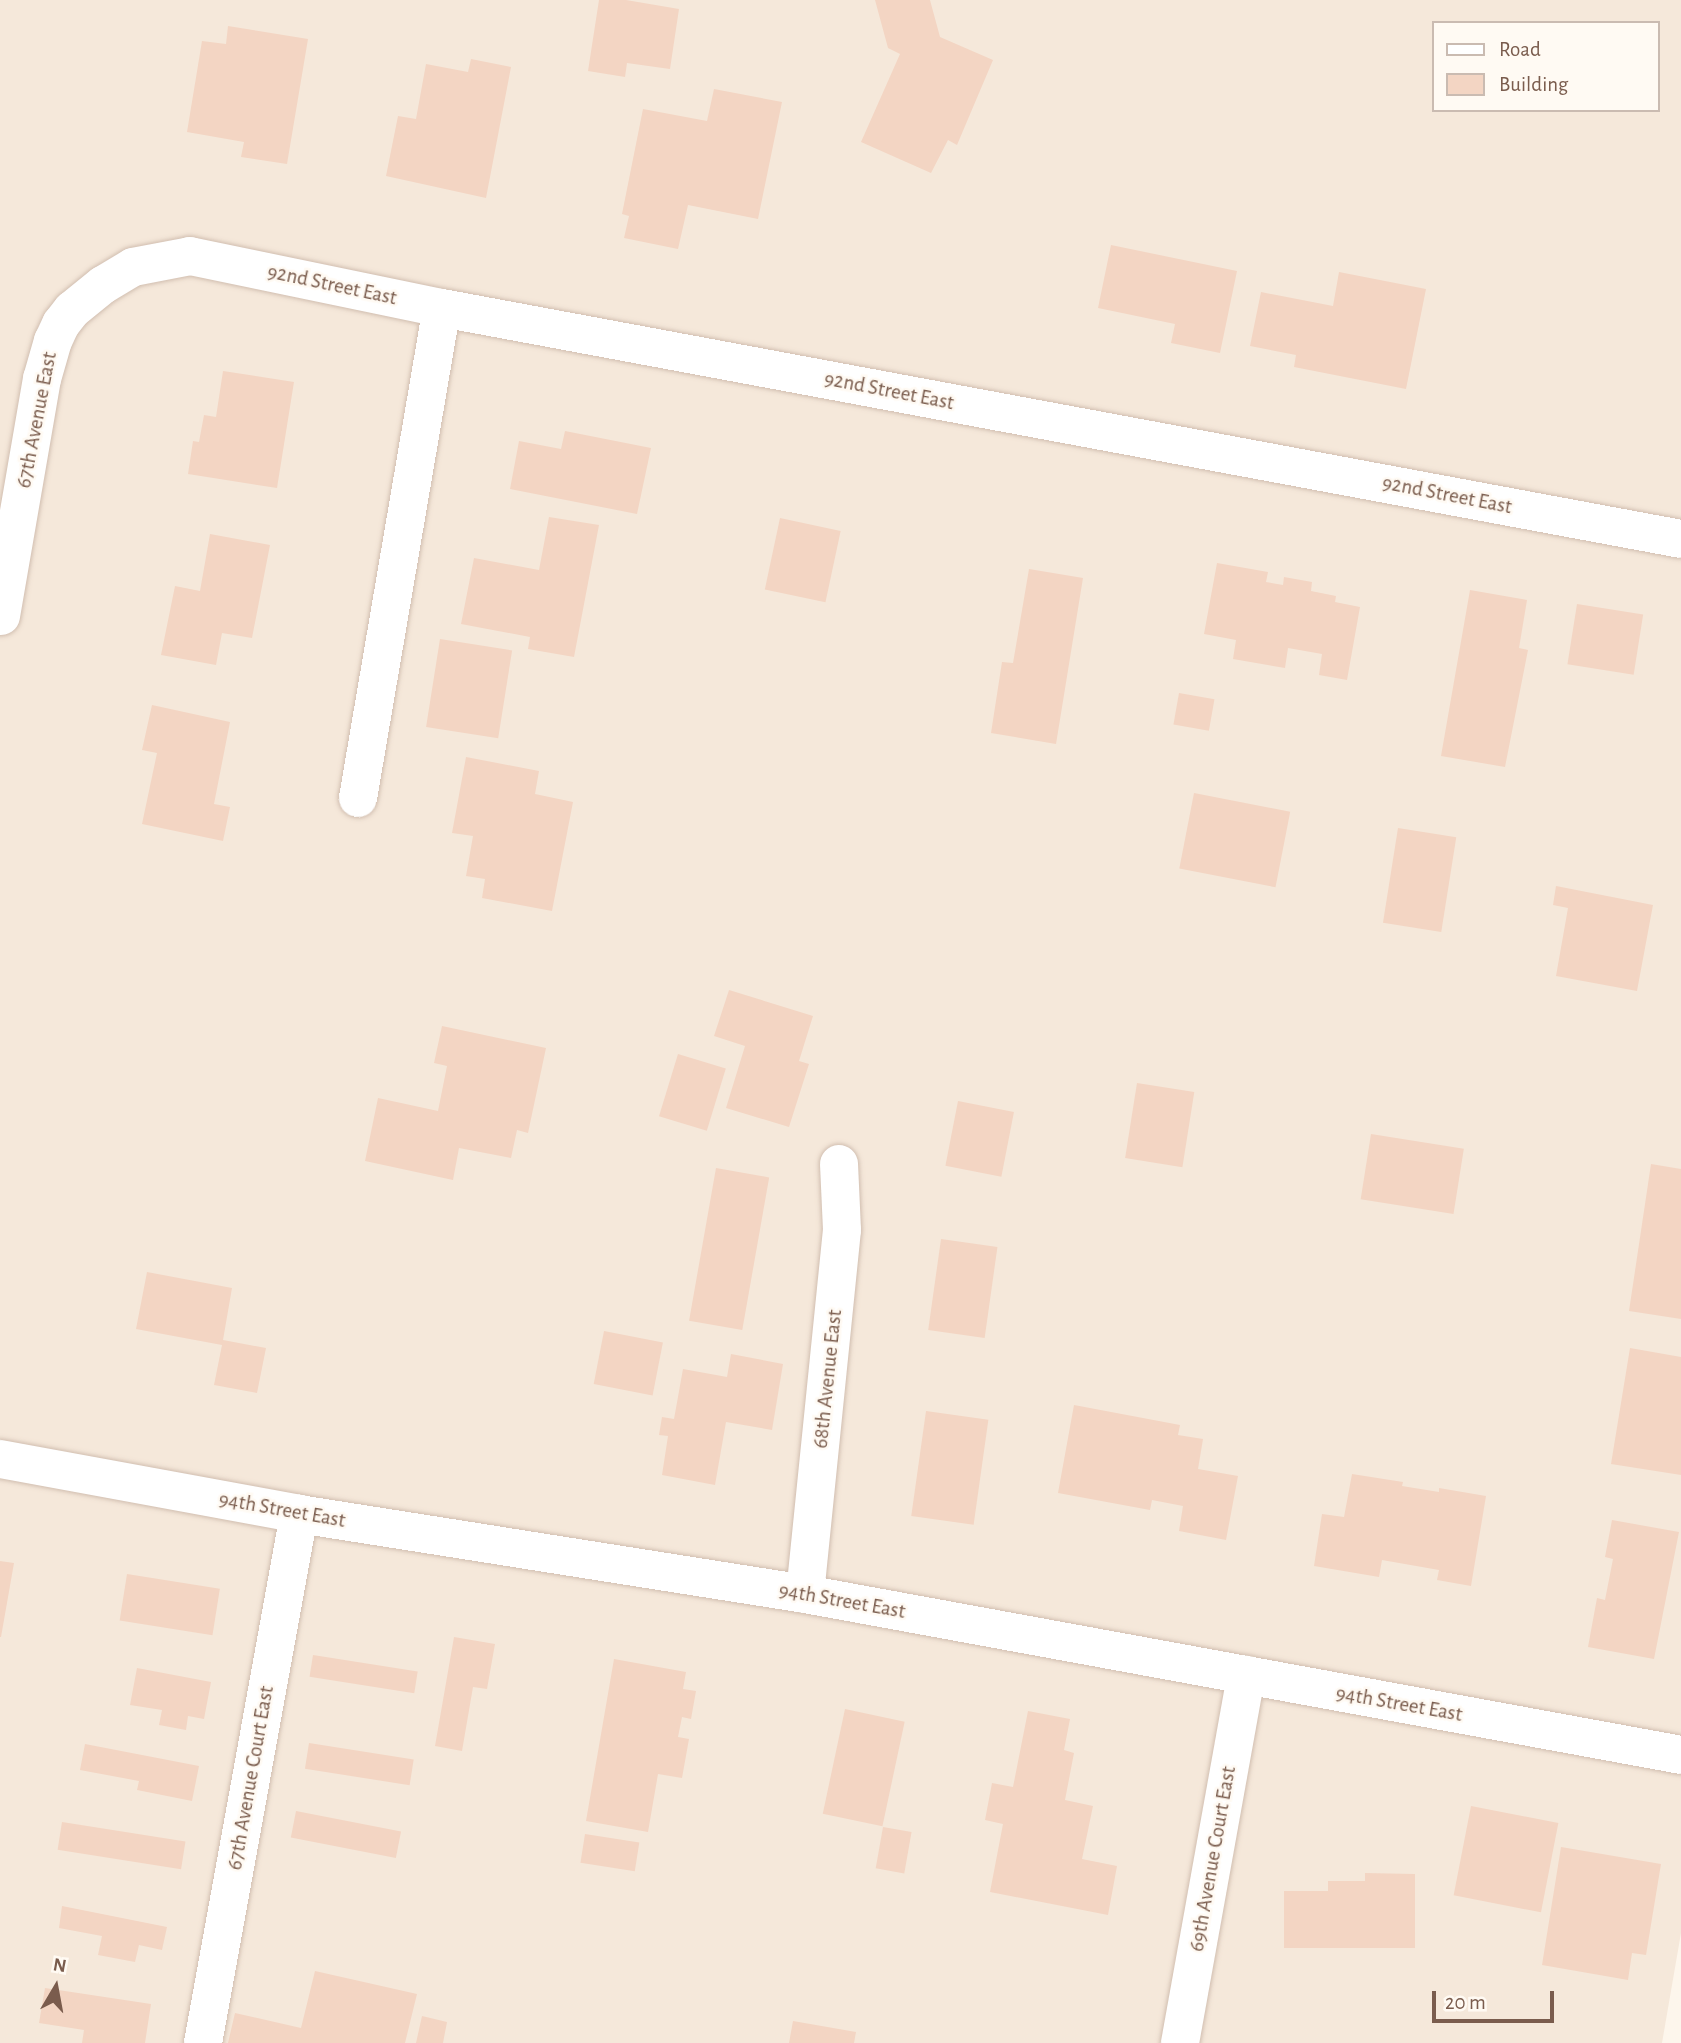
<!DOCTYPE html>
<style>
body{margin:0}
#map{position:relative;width:1681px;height:2043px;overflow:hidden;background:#fdf6ec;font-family:"Alegreya Sans",sans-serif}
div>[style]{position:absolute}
.residential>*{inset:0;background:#f5e8da}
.building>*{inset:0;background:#f3d5c3;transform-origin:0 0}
.roads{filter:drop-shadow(0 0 2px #d1beb0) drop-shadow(0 0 2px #d1beb0)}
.minor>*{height:38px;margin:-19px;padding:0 19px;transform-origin:19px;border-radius:19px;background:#fff}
span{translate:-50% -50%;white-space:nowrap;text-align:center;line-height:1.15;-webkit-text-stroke:5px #fffaf3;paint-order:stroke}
.street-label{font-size:21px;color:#7a5c4d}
.legend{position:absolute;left:1432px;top:21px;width:228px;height:91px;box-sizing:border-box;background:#fffaf3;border:2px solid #cabbb1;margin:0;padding:9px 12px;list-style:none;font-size:21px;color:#7a5c4d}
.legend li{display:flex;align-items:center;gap:14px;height:35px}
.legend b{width:35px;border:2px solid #cabbb1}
.north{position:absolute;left:21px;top:1952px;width:70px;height:70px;-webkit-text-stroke:5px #fffaf3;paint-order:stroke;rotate:10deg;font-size:19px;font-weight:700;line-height:28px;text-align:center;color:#7a5c4d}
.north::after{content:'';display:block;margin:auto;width:24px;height:32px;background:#7a5c4d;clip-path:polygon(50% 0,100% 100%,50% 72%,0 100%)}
.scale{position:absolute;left:1432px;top:1991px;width:122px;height:32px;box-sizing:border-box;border:4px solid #7a5c4d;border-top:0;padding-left:9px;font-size:21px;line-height:24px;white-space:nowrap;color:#7a5c4d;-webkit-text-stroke:5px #fffaf3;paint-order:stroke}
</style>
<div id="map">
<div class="residential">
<i style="clip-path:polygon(evenodd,0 0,1681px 0,1681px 1933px,1662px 2043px,0 2043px,0 0,1434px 23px,1658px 23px,1658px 110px,1434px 110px,1434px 23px)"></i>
</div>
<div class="building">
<i style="clip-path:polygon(599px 0,626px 0,679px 9px,670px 69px,627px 63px,625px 77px,588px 71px)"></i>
<i style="clip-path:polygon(875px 0,930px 0,940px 37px,993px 60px,957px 145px,948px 140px,931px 173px,861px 142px,900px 54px,888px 48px)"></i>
<i style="clip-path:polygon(228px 26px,308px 39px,287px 164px,241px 157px,244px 142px,187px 132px,202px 41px,226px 44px)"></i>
<i style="clip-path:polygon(471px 59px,511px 67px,486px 198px,386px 176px,398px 116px,416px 119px,426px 64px,468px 72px)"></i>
<i style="clip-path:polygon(714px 89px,782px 102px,758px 219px,688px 205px,678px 249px,624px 238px,629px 216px,622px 214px,643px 109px,707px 121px)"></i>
<i style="clip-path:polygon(1111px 245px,1237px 271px,1220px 353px,1171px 343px,1175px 324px,1098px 308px)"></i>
<i style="clip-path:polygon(1339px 272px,1426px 289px,1406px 389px,1294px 367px,1296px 355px,1250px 346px,1261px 292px,1333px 306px)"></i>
<i style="clip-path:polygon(223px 371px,294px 382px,277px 488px,188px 474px,193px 441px,199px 442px,204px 415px,216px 417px)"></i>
<i style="clip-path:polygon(565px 431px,651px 448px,637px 514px,510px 489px,519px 441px,561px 449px)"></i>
<i style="clip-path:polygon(549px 517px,599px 525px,574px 657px,528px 649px,530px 637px,461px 624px,474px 558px,539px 570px)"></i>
<i style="left:780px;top:518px;width:62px;height:73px;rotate:12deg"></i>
<i style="clip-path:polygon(210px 534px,270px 545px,252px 638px,222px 633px,216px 665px,161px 655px,175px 586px,200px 591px)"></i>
<i style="clip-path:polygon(1217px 563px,1268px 572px,1266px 582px,1283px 585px,1284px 577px,1312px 582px,1311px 591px,1336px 596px,1335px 602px,1360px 607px,1347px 680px,1319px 675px,1322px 654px,1288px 648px,1285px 668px,1233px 659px,1236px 640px,1204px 634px)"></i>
<i style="clip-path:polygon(1029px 569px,1083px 578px,1056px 744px,991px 733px,1002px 662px,1013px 663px)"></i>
<i style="clip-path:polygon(1470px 590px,1527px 600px,1519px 648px,1528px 650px,1505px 767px,1441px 756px)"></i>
<i style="left:1577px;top:604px;width:67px;height:61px;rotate:9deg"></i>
<i style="left:440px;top:639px;width:73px;height:89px;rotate:9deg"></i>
<i style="left:1179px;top:693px;width:36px;height:32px;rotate:10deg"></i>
<i style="clip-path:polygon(152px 705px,230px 722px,214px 804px,230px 807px,223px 841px,142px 824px,157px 753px,142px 750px)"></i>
<i style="clip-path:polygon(466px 757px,539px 771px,535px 794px,573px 802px,552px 911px,482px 898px,485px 879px,466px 876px,473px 836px,452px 833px)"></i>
<i style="left:1194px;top:793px;width:98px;height:77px;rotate:11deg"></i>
<i style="left:1398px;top:828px;width:59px;height:96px;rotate:9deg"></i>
<i style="clip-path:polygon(1556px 886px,1653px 905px,1637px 991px,1556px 976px,1568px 908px,1553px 905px)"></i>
<i style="clip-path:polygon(729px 990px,813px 1016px,799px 1061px,809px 1064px,789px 1127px,726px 1108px,745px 1046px,714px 1036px)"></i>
<i style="clip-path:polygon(442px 1026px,546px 1048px,528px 1133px,517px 1130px,511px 1158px,459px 1148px,453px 1180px,365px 1161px,378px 1098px,438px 1111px,447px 1066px,434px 1063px)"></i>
<i style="left:678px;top:1054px;width:50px;height:65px;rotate:17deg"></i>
<i style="left:1137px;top:1083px;width:58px;height:76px;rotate:9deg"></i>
<i style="left:958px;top:1101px;width:57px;height:66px;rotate:11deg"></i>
<i style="left:1371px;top:1134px;width:94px;height:66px;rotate:9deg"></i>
<i style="clip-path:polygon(1651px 1164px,1681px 1169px,1681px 1319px,1629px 1311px)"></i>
<i style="left:716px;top:1168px;width:54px;height:155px;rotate:10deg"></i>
<i style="left:941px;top:1239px;width:57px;height:92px;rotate:8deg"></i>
<i style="clip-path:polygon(147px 1272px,232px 1288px,223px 1340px,266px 1348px,257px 1393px,214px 1385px,222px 1345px,136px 1329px)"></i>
<i style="left:604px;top:1331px;width:60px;height:54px;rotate:11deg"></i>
<i style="clip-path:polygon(1630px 1348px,1681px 1357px,1681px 1475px,1611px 1464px)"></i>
<i style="clip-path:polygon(731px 1354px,783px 1364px,772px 1430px,726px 1422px,715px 1485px,662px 1475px,668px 1436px,659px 1435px,662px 1417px,674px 1419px,683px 1369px,727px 1377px)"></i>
<i style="clip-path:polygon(1074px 1405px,1180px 1425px,1178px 1435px,1203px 1439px,1198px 1469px,1238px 1476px,1226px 1540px,1179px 1531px,1183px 1506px,1152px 1500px,1150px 1510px,1058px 1493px)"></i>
<i style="left:926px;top:1411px;width:63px;height:106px;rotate:8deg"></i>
<i style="clip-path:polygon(1352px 1474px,1403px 1482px,1402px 1486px,1439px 1492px,1439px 1488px,1486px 1496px,1471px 1586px,1437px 1580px,1439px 1570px,1382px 1560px,1379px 1577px,1314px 1566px,1322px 1514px,1344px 1517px)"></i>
<i style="clip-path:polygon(1612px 1520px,1679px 1532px,1654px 1659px,1588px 1647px,1597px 1598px,1605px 1600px,1613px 1559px,1605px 1557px)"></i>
<i style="clip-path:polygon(0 1561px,14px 1563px,1px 1637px,0 1637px)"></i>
<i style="left:127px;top:1574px;width:94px;height:47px;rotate:9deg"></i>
<i style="clip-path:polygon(454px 1637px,495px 1644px,487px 1689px,473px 1687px,462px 1751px,435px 1746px)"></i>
<i style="left:313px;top:1655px;width:106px;height:22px;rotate:9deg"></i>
<i style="clip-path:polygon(614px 1659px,686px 1672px,683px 1689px,696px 1691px,691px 1719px,682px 1717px,678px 1737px,689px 1739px,682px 1778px,658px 1774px,648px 1832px,586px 1821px)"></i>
<i style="clip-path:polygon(137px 1668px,211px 1682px,204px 1719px,188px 1716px,186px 1730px,159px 1725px,162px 1710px,130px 1705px)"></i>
<i style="left:845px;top:1709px;width:61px;height:107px;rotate:12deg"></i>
<i style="clip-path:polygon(1028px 1711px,1070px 1719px,1064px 1750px,1074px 1753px,1065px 1800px,1093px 1806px,1082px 1859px,1117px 1866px,1108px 1915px,990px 1892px,1003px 1824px,985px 1820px,992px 1783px,1013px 1787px)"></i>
<i style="left:309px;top:1743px;width:106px;height:26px;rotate:9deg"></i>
<i style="clip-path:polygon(85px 1744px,199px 1766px,192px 1801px,137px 1790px,139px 1781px,80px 1770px)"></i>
<i style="left:1471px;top:1806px;width:89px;height:91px;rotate:11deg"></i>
<i style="left:296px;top:1811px;width:107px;height:27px;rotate:11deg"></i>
<i style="left:62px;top:1822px;width:125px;height:28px;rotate:9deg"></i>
<i style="left:883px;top:1827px;width:29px;height:42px;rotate:10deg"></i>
<i style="left:585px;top:1834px;width:55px;height:29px;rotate:9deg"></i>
<i style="clip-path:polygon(1561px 1847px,1661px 1864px,1646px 1955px,1632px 1953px,1628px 1980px,1542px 1965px)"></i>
<i style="clip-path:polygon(1365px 1873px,1415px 1874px,1415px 1948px,1284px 1948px,1284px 1891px,1328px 1891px,1328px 1881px,1365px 1881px)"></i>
<i style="clip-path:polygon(62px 1906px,167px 1927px,162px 1950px,139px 1945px,135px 1962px,98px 1955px,102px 1936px,59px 1928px)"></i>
<i style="clip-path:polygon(315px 1971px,417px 1994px,405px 2043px,228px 2043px,235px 2013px,301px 2028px)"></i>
<i style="clip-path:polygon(45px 1988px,151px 2004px,145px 2043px,82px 2043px,84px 2030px,39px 2023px)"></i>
<i style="clip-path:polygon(422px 2016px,447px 2022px,443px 2043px,416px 2043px)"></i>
<i style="clip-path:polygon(793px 2021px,856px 2032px,854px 2043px,789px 2043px)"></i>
</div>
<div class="roads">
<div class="minor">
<i style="left:1px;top:616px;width:241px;rotate:-80.2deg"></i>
<i style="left:42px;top:379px;width:40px;rotate:-74deg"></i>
<i style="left:53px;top:341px;width:19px;rotate:-65deg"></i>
<i style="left:61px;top:324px;width:18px;rotate:-52deg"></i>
<i style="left:72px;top:310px;width:40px;rotate:-39deg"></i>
<i style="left:103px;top:285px;width:35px;rotate:-31deg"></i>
<i style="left:133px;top:267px;width:58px;rotate:-10.9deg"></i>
<i style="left:190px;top:256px;width:257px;rotate:11.7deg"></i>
<i style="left:442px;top:308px;width:1260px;rotate:10.56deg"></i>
<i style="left:358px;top:798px;width:497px;rotate:-80.3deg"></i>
<i style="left:0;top:1459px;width:304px;rotate:10.4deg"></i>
<i style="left:299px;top:1514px;width:512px;rotate:8.98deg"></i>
<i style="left:805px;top:1594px;width:891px;rotate:10.41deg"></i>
<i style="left:805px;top:1594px;width:366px;rotate:-84.2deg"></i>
<i style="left:842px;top:1230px;width:66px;rotate:-92.6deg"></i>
<i style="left:203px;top:2043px;width:538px;rotate:-79.71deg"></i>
<i style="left:1180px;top:2043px;width:374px;rotate:-79.8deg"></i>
</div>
</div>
<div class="street-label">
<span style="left:332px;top:285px;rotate:12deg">92nd Street East</span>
<span style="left:889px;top:391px;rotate:11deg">92nd Street East</span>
<span style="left:37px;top:420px;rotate:-79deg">67th Avenue East</span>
<span style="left:1447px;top:495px;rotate:11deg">92nd Street East</span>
<span style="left:828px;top:1379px;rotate:-84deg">68th Avenue East</span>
<span style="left:282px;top:1510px;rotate:10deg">94th Street East</span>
<span style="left:842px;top:1601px;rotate:10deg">94th Street East</span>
<span style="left:1399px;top:1704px;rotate:10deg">94th Street East</span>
<span style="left:251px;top:1778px;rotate:-80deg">67th Avenue Court East</span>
<span style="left:1213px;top:1859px;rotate:-80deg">69th Avenue Court East</span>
</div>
<ul class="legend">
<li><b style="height:9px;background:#fff"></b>Road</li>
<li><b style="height:19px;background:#f3d5c3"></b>Building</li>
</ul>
<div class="north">N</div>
<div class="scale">20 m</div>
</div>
